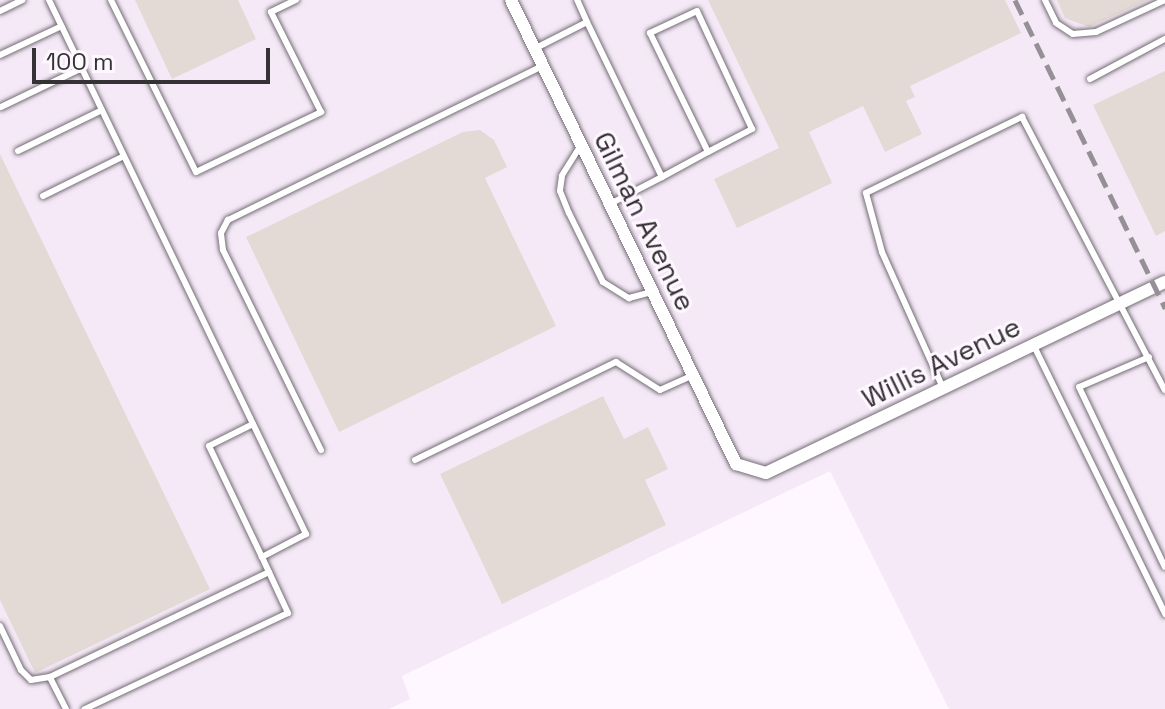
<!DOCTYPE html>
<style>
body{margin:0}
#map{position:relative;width:1165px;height:709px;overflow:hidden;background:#fef7ff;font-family:"Space Grotesk",sans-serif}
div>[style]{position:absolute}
.built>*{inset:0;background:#f5e9f7}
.building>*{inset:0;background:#e3dad5}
.roads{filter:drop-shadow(0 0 2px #736d74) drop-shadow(0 0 2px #736d74)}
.lane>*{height:6px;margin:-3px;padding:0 3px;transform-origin:3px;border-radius:3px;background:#fff}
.street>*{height:12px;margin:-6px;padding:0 6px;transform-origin:6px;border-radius:6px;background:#fff}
.rail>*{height:5px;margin-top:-2.5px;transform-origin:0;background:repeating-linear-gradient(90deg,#959096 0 16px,transparent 0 24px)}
span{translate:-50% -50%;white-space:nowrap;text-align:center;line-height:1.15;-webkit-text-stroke:6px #fef7ff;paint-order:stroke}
.street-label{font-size:28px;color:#343235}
.scale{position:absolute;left:32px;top:48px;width:238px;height:36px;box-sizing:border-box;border:4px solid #343235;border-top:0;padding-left:10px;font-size:24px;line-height:28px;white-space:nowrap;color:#343235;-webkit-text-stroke:6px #fef7ff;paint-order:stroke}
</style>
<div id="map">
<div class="built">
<i style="clip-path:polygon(0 0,1165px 0,1165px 709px,949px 709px,830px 471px,402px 676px,410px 699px,389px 709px,0 709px)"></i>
</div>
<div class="building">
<i style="clip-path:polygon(135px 0,238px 0,256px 39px,172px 79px)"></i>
<i style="clip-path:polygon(708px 0,1005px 0,1021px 33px,910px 86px,915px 97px,906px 101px,922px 134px,885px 152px,863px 106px,809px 132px,832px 183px,737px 228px,714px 179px,779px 148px)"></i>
<i style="clip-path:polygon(1057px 0,1148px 0,1089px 27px,1065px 18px)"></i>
<i style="clip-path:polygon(1165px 71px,1165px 231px,1156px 236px,1093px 105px)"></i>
<i style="clip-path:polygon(480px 130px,494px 140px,507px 167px,485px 178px,556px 326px,339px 432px,246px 237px,463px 132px)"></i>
<i style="clip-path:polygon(0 154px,210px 589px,35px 673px,0 600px)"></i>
<i style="clip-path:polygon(603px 396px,624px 439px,648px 427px,668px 469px,645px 480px,666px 525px,502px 604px,440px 474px)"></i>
</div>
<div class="roads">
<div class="lane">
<i style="left:49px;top:0;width:593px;rotate:64.3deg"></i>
<i style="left:306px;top:534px;width:50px;rotate:152.4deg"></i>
<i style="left:262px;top:557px;width:62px;rotate:65.1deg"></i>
<i style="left:288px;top:613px;width:225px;rotate:154.7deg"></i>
<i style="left:111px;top:0;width:192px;rotate:63.7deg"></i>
<i style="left:196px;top:172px;width:139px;rotate:-25.6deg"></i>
<i style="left:321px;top:112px;width:112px;rotate:-116.6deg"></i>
<i style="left:271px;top:12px;width:28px;rotate:-26deg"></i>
<i style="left:1045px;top:0;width:25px;rotate:64deg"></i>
<i style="left:1056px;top:23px;width:20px;rotate:33deg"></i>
<i style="left:1073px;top:34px;width:23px;rotate:-5deg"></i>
<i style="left:1096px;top:32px;width:76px;rotate:-24.9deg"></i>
<i style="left:0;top:11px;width:25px;rotate:-26deg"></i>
<i style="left:587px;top:22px;width:172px;rotate:64.2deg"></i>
<i style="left:662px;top:177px;width:59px;rotate:152.6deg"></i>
<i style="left:534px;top:49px;width:59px;rotate:-27deg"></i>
<i style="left:587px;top:22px;width:24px;rotate:-114deg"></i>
<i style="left:0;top:55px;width:68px;rotate:-25.1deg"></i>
<i style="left:1090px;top:79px;width:85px;rotate:-28.1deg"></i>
<i style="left:1px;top:107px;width:90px;rotate:-25.7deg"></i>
<i style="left:581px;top:145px;width:36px;rotate:122deg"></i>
<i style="left:562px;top:176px;width:15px;rotate:98deg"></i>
<i style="left:560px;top:191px;width:24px;rotate:68deg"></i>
<i style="left:569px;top:213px;width:77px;rotate:63.8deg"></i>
<i style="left:603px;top:282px;width:31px;rotate:32deg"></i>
<i style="left:629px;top:298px;width:24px;rotate:-15deg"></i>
<i style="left:18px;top:151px;width:93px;rotate:-26deg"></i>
<i style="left:662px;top:177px;width:52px;rotate:-28.5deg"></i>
<i style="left:708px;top:152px;width:50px;rotate:-27.6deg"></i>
<i style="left:752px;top:129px;width:130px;rotate:-115deg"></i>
<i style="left:697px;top:11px;width:52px;rotate:154.9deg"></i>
<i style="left:650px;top:33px;width:132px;rotate:64deg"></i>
<i style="left:43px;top:196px;width:90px;rotate:-26.3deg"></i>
<i style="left:1033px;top:344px;width:301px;rotate:63.9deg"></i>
<i style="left:1149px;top:357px;width:76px;rotate:156.8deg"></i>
<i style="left:1079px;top:387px;width:199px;rotate:64.5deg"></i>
<i style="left:943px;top:388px;width:149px;rotate:-114.2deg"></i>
<i style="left:882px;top:252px;width:61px;rotate:-105.2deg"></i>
<i style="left:866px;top:193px;width:174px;rotate:-26deg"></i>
<i style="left:1022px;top:117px;width:308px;rotate:62.4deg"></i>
<i style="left:253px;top:424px;width:49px;rotate:153.4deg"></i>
<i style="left:209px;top:446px;width:123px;rotate:64.5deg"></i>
<i style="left:321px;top:450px;width:223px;rotate:-116.1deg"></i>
<i style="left:223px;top:250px;width:17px;rotate:-97deg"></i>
<i style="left:221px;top:233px;width:15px;rotate:-62deg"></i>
<i style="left:228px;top:220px;width:350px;rotate:-26.1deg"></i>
<i style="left:415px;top:460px;width:224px;rotate:-26deg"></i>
<i style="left:616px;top:362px;width:52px;rotate:32.5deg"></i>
<i style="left:660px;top:390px;width:36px;rotate:-24deg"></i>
<i style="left:0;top:626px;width:49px;rotate:64.5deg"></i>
<i style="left:21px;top:670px;width:14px;rotate:45deg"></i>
<i style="left:31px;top:680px;width:19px;rotate:-9deg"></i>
<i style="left:66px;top:709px;width:36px;rotate:-117deg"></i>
<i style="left:50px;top:677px;width:243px;rotate:-25.6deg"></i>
</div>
<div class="street">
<i style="left:511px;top:0;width:516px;rotate:64.13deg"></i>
<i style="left:736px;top:464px;width:31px;rotate:17deg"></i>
<i style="left:766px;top:473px;width:442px;rotate:-25.6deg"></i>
</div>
</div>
<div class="rail">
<i style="left:1015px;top:0;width:343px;rotate:64deg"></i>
</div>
<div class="street-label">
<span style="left:645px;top:221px;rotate:64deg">Gilman Avenue</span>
<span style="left:941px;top:362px;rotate:-26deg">Willis Avenue</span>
</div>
<div class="scale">100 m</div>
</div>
